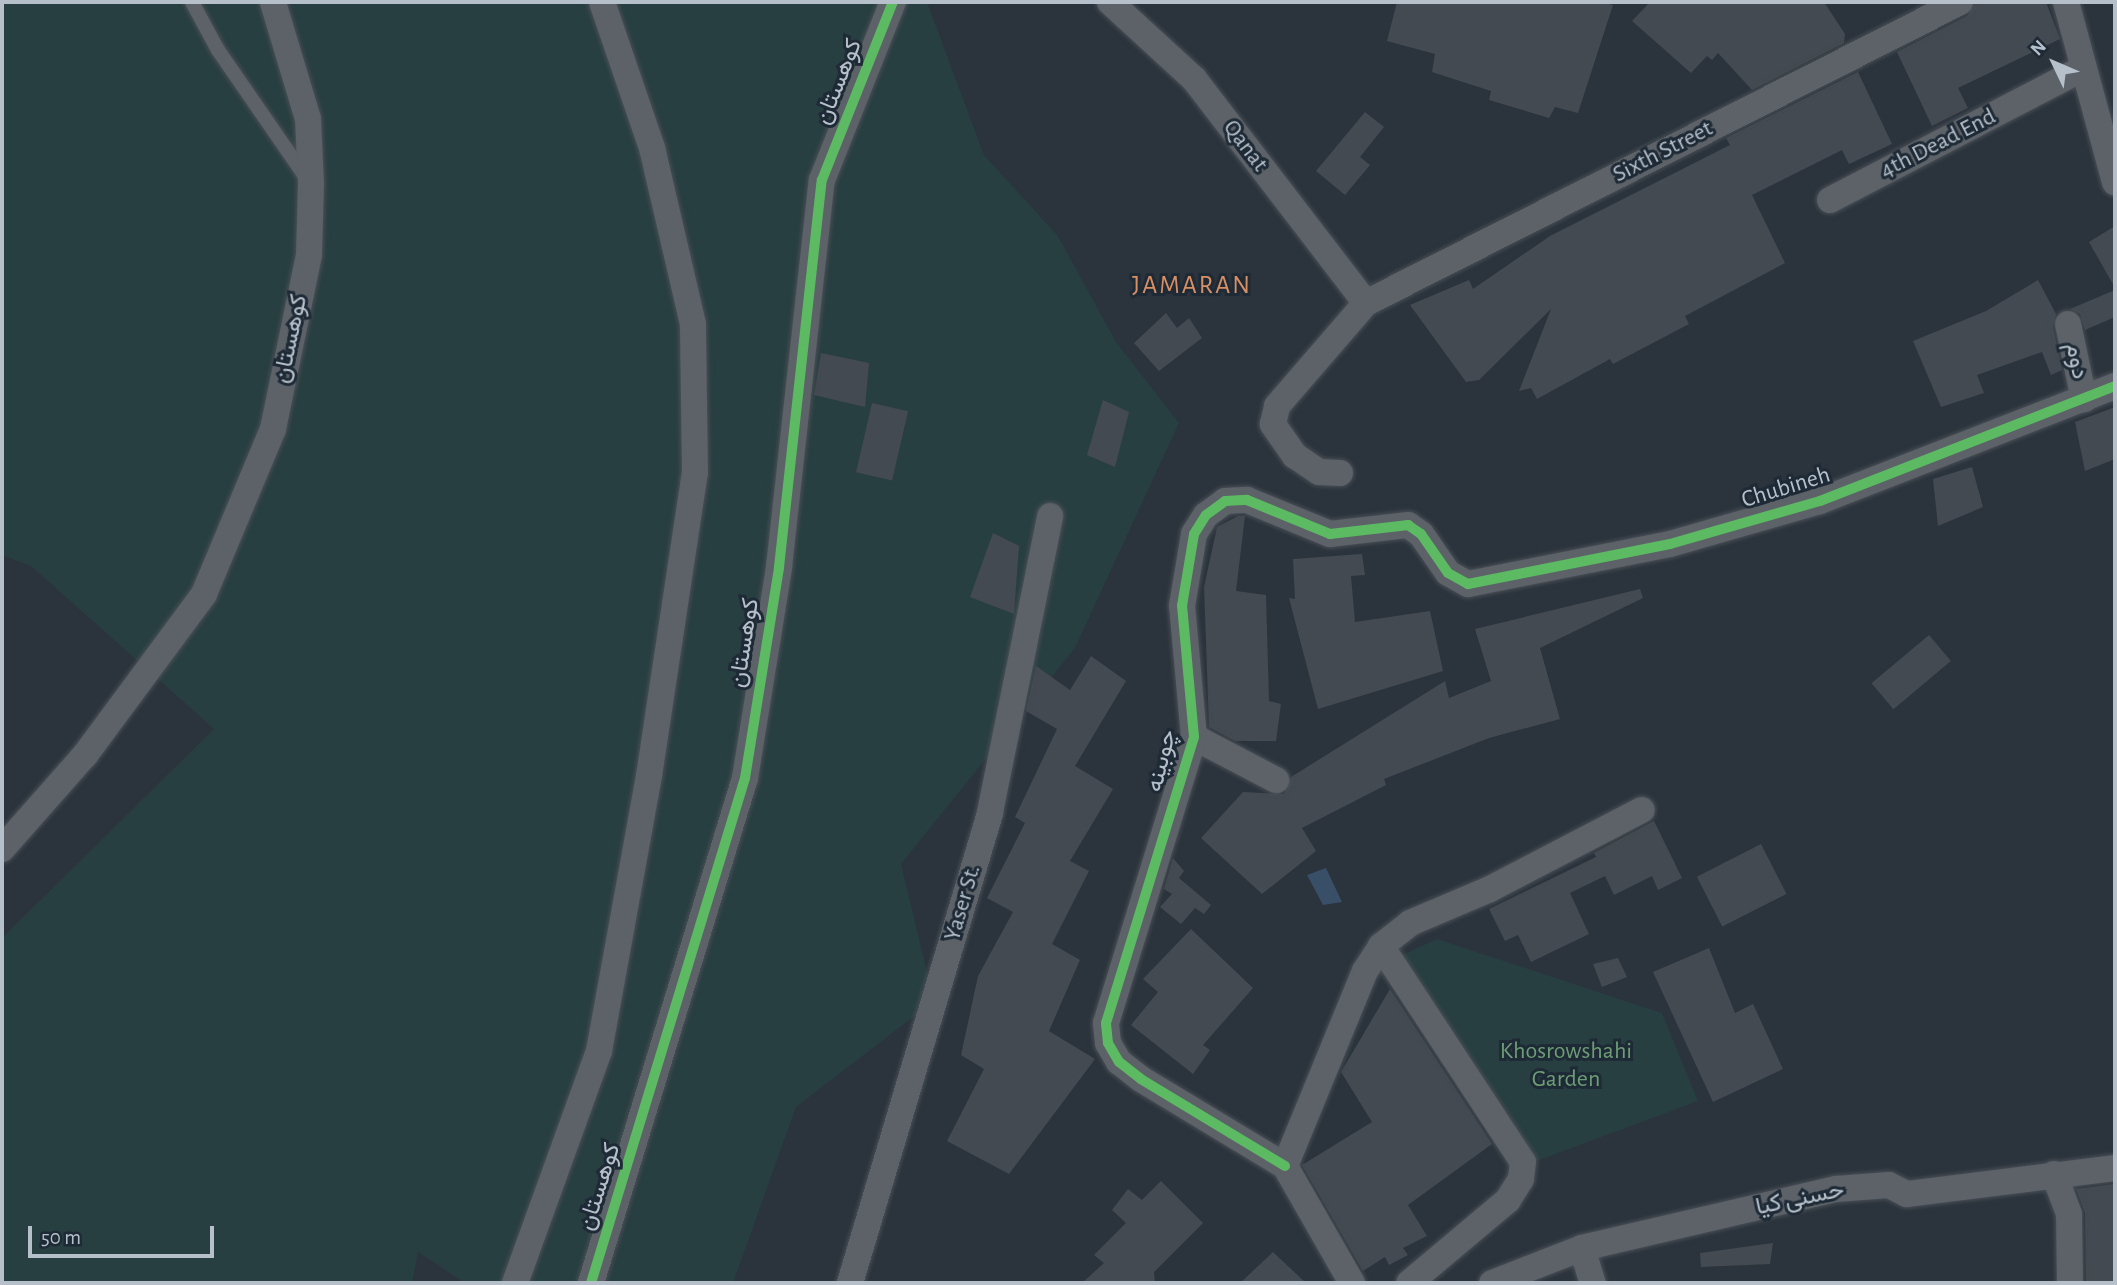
<!DOCTYPE html>
<meta charset="utf-8">
<style>
body{margin:0}
#map{position:relative;width:2117px;height:1285px;overflow:hidden;background:#2b333c;font-family:"Alegreya Sans",Vazirmatn,sans-serif}
div>[style]{position:absolute}
.green>*{inset:0;background:#283f41}
.water>*{inset:0;background:#394f67}
.building>*{inset:0;background:#444a51;transform-origin:0 0}
.roads{filter:drop-shadow(0 0 2px #494f56) drop-shadow(0 0 2px #494f56)}
.lane>*{height:14px;margin:-7px;padding:0 7px;transform-origin:7px;border-radius:7px;background:#5c6268}
.street>*{height:26px;margin:-13px;padding:0 13px;transform-origin:13px;border-radius:13px;background:#5c6268}
.cycleway>*{height:10px;margin:-5px;padding:0 5px;transform-origin:5px;border-radius:5px;background:#5cba63}
span{translate:-50% -50%;white-space:nowrap;text-align:center;line-height:1.15;-webkit-text-stroke:6px #1e2a36;paint-order:stroke}
.street-label{font-size:24px;color:#b6c0cb}
.park-label{font-size:24px;color:#6d9d75}
.neighbourhood-label{font-size:26px;color:#d98f64;letter-spacing:2px}
.frame{position:absolute;inset:0;border:4px solid #b6c0cb;pointer-events:none}
.north{position:absolute;left:2019px;top:28px;width:70px;height:70px;-webkit-text-stroke:5px #1e2a36;paint-order:stroke;rotate:314deg;font-size:19px;font-weight:700;line-height:28px;text-align:center;color:#b6c0cb}
.north::after{content:'';display:block;margin:auto;width:24px;height:32px;background:#b6c0cb;clip-path:polygon(50% 0,100% 100%,50% 72%,0 100%)}
.scale{position:absolute;left:28px;top:1226px;width:186px;height:32px;box-sizing:border-box;border:4px solid #b6c0cb;border-top:0;padding-left:9px;font-size:21px;line-height:24px;white-space:nowrap;color:#b6c0cb;-webkit-text-stroke:5px #1e2a36;paint-order:stroke}
</style>
<div id="map">
<div class="green">
<i style="clip-path:polygon(2px 2px,927px 2px,984px 155px,1058px 236px,1116px 342px,1179px 423px,1075px 648px,901px 864px,934px 1001px,796px 1107px,733px 1283px,465px 1283px,418px 1252px,412px 1283px,2px 1283px,2px 938px,214px 729px,31px 566px,2px 555px)"></i>
<i style="clip-path:polygon(1437px 939px,1662px 1013px,1698px 1101px,1534px 1162px,1400px 956px)"></i>
</div>
<div class="water">
<i style="clip-path:polygon(1326px 868px,1342px 902px,1323px 905px,1307px 875px)"></i>
</div>
<div class="building">
<i style="clip-path:polygon(1397px 2px,1600px 2px,1613px 5px,1578px 113px,1555px 107px,1549px 118px,1489px 100px,1491px 91px,1432px 72px,1435px 54px,1387px 41px)"></i>
<i style="clip-path:polygon(1650px 2px,1824px 2px,1845px 34px,1844px 43px,1752px 90px,1718px 53px,1712px 60px,1707px 56px,1691px 73px,1632px 21px)"></i>
<i style="clip-path:polygon(1976px 2px,2046px 2px,2060px 39px,1958px 88px,1968px 108px,1932px 126px,1897px 52px,1967px 16px)"></i>
<i style="clip-path:polygon(1858px 72px,1892px 144px,1849px 164px,1842px 150px,1752px 195px,1785px 263px,1685px 316px,1689px 324px,1613px 364px,1610px 359px,1537px 399px,1531px 388px,1519px 391px,1551px 309px,1479px 380px,1466px 382px,1410px 305px,1469px 280px,1473px 289px,1550px 236px,1730px 145px,1726px 138px)"></i>
<i style="clip-path:polygon(1365px 112px,1384px 127px,1360px 157px,1370px 165px,1345px 195px,1316px 171px)"></i>
<i style="clip-path:polygon(2115px 226px,2115px 288px,2089px 242px)"></i>
<i style="clip-path:polygon(2038px 280px,2056px 314px,2053px 327px,2062px 370px,2051px 375px,2042px 352px,1977px 375px,1984px 393px,1941px 407px,1913px 341px,1986px 311px)"></i>
<i style="clip-path:polygon(2115px 290px,2115px 317px,2085px 330px,2080px 314px,2070px 309px)"></i>
<i style="clip-path:polygon(1166px 313px,1177px 328px,1189px 318px,1202px 338px,1159px 371px,1134px 343px)"></i>
<i style="clip-path:polygon(821px 353px,869px 363px,865px 407px,814px 395px)"></i>
<i style="clip-path:polygon(1103px 400px,1129px 412px,1115px 467px,1087px 455px)"></i>
<i style="left:872px;top:403px;width:37px;height:71px;rotate:13deg"></i>
<i style="clip-path:polygon(2115px 407px,2115px 459px,2085px 471px,2075px 422px)"></i>
<i style="clip-path:polygon(1972px 467px,1983px 507px,1938px 526px,1933px 479px)"></i>
<i style="clip-path:polygon(1238px 516px,1245px 516px,1236px 591px,1266px 595px,1269px 701px,1281px 704px,1276px 741px,1235px 741px,1209px 727px,1204px 587px,1217px 527px)"></i>
<i style="clip-path:polygon(993px 533px,1019px 546px,1014px 614px,970px 597px)"></i>
<i style="clip-path:polygon(1362px 554px,1365px 575px,1351px 576px,1355px 622px,1430px 611px,1443px 671px,1318px 709px,1289px 598px,1295px 599px,1293px 559px)"></i>
<i style="clip-path:polygon(1640px 589px,1643px 598px,1540px 648px,1560px 719px,1489px 738px,1384px 779px,1386px 785px,1302px 828px,1316px 851px,1262px 894px,1201px 838px,1243px 792px,1284px 794px,1291px 777px,1445px 681px,1449px 698px,1491px 681px,1475px 629px)"></i>
<i style="left:1929px;top:635px;width:34px;height:75px;rotate:50deg"></i>
<i style="clip-path:polygon(1091px 656px,1126px 681px,1075px 766px,1113px 789px,1070px 861px,1089px 871px,1052px 944px,1080px 960px,1049px 1031px,1095px 1059px,1009px 1174px,947px 1141px,984px 1069px,961px 1055px,978px 976px,1013px 912px,987px 898px,1025px 823px,1015px 817px,1057px 729px,1026px 711px,1036px 666px,1070px 690px)"></i>
<i style="clip-path:polygon(1654px 821px,1682px 878px,1658px 890px,1652px 876px,1614px 895px,1605px 876px,1570px 893px,1589px 934px,1531px 962px,1518px 935px,1505px 941px,1489px 909px,1596px 857px,1594px 853px)"></i>
<i style="left:1761px;top:844px;width:56px;height:72px;rotate:63deg"></i>
<i style="clip-path:polygon(1173px 858px,1184px 871px,1179px 878px,1211px 905px,1204px 914px,1195px 908px,1181px 924px,1160px 907px,1172px 894px,1164px 889px)"></i>
<i style="clip-path:polygon(1191px 929px,1253px 988px,1203px 1045px,1210px 1050px,1193px 1074px,1131px 1025px,1158px 992px,1143px 979px)"></i>
<i style="clip-path:polygon(1709px 948px,1735px 1013px,1753px 1004px,1783px 1069px,1713px 1102px,1653px 972px)"></i>
<i style="clip-path:polygon(1618px 958px,1627px 977px,1602px 987px,1593px 964px)"></i>
<i style="clip-path:polygon(1390px 989px,1492px 1144px,1408px 1205px,1427px 1236px,1403px 1248px,1408px 1255px,1389px 1265px,1385px 1257px,1363px 1271px,1302px 1165px,1372px 1122px,1341px 1072px)"></i>
<i style="clip-path:polygon(1161px 1181px,1203px 1223px,1154px 1272px,1155px 1283px,1082px 1283px,1104px 1263px,1094px 1255px,1126px 1223px,1112px 1210px,1128px 1189px,1142px 1200px)"></i>
<i style="clip-path:polygon(2115px 1184px,2115px 1283px,2086px 1283px,2085px 1213px,2076px 1189px)"></i>
<i style="clip-path:polygon(1773px 1243px,1770px 1264px,1701px 1267px,1700px 1253px)"></i>
<i style="clip-path:polygon(1273px 1252px,1306px 1283px,1240px 1283px)"></i>
</div>
<div class="roads">
<div class="lane">
<i style="left:192px;top:2px;width:55px;rotate:61.6deg"></i>
<i style="left:218px;top:50px;width:157px;rotate:55.4deg"></i>
</div>
<div class="street">
<i style="left:1110px;top:2px;width:114px;rotate:42.5deg"></i>
<i style="left:1194px;top:79px;width:282px;rotate:52.5deg"></i>
<i style="left:2066px;top:2px;width:187px;rotate:74.8deg"></i>
<i style="left:1830px;top:200px;width:286px;rotate:-27.5deg"></i>
<i style="left:2068px;top:324px;width:77px;rotate:78deg"></i>
<i style="left:1340px;top:473px;width:21px;rotate:-177deg"></i>
<i style="left:1319px;top:472px;width:29px;rotate:-146deg"></i>
<i style="left:1295px;top:456px;width:39px;rotate:-125deg"></i>
<i style="left:1273px;top:424px;width:18px;rotate:-77deg"></i>
<i style="left:1277px;top:406px;width:136px;rotate:-49.2deg"></i>
<i style="left:1366px;top:303px;width:666px;rotate:-26.87deg"></i>
<i style="left:1194px;top:737px;width:93px;rotate:27.7deg"></i>
<i style="left:2px;top:849px;width:125px;rotate:-48.6deg"></i>
<i style="left:85px;top:755px;width:200px;rotate:-53.5deg"></i>
<i style="left:204px;top:594px;width:179px;rotate:-67.3deg"></i>
<i style="left:273px;top:429px;width:178px;rotate:-78.3deg"></i>
<i style="left:309px;top:255px;width:71px;rotate:-88.4deg"></i>
<i style="left:311px;top:184px;width:65px;rotate:-92.6deg"></i>
<i style="left:308px;top:119px;width:122px;rotate:-106.7deg"></i>
<i style="left:1381px;top:946px;width:258px;rotate:56.7deg"></i>
<i style="left:1523px;top:1162px;width:17px;rotate:97deg"></i>
<i style="left:1521px;top:1179px;width:25px;rotate:122deg"></i>
<i style="left:1508px;top:1200px;width:129px;rotate:140deg"></i>
<i style="left:1285px;top:1166px;width:168px;rotate:-148.9deg"></i>
<i style="left:1141px;top:1079px;width:28px;rotate:-142deg"></i>
<i style="left:1119px;top:1062px;width:22px;rotate:-120deg"></i>
<i style="left:1108px;top:1043px;width:20px;rotate:-96deg"></i>
<i style="left:1106px;top:1023px;width:299px;rotate:-72.9deg"></i>
<i style="left:1194px;top:737px;width:132px;rotate:-95.2deg"></i>
<i style="left:1182px;top:606px;width:73px;rotate:-80.5deg"></i>
<i style="left:1194px;top:534px;width:22px;rotate:-58deg"></i>
<i style="left:1206px;top:515px;width:24px;rotate:-36deg"></i>
<i style="left:1225px;top:501px;width:22px;rotate:-3deg"></i>
<i style="left:1247px;top:500px;width:90px;rotate:22.3deg"></i>
<i style="left:1330px;top:534px;width:79px;rotate:-6.6deg"></i>
<i style="left:1408px;top:525px;width:16px;rotate:35deg"></i>
<i style="left:1421px;top:534px;width:47px;rotate:55.3deg"></i>
<i style="left:1448px;top:573px;width:23px;rotate:29deg"></i>
<i style="left:1468px;top:584px;width:206px;rotate:-11.2deg"></i>
<i style="left:1670px;top:544px;width:156px;rotate:-16deg"></i>
<i style="left:1820px;top:501px;width:317px;rotate:-21.3deg"></i>
<i style="left:2054px;top:1174px;width:43px;rotate:69.4deg"></i>
<i style="left:2069px;top:1214px;width:69px;rotate:89.2deg"></i>
<i style="left:1582px;top:1248px;width:37px;rotate:73deg"></i>
<i style="left:515px;top:1283px;width:247px;rotate:-70.1deg"></i>
<i style="left:599px;top:1051px;width:280px;rotate:-79.7deg"></i>
<i style="left:649px;top:776px;width:306px;rotate:-81.4deg"></i>
<i style="left:695px;top:473px;width:149px;rotate:-90.8deg"></i>
<i style="left:693px;top:324px;width:181px;rotate:-103.1deg"></i>
<i style="left:652px;top:148px;width:154px;rotate:-108.9deg"></i>
<i style="left:591px;top:1283px;width:528px;rotate:-73.04deg"></i>
<i style="left:745px;top:778px;width:214px;rotate:-80.8deg"></i>
<i style="left:779px;top:567px;width:389px;rotate:-83.7deg"></i>
<i style="left:822px;top:180px;width:192px;rotate:-68.3deg"></i>
<i style="left:850px;top:1283px;width:491px;rotate:-73.4deg"></i>
<i style="left:990px;top:812px;width:302px;rotate:-78.5deg"></i>
<i style="left:1352px;top:1283px;width:135px;rotate:-119.8deg"></i>
<i style="left:1285px;top:1166px;width:211px;rotate:-67.7deg"></i>
<i style="left:1365px;top:971px;width:30px;rotate:-57deg"></i>
<i style="left:1381px;top:946px;width:37px;rotate:-38deg"></i>
<i style="left:1410px;top:923px;width:87px;rotate:-23deg"></i>
<i style="left:1490px;top:889px;width:171px;rotate:-27.5deg"></i>
<i style="left:1492px;top:1283px;width:97px;rotate:-21.3deg"></i>
<i style="left:1582px;top:1248px;width:261px;rotate:-13.1deg"></i>
<i style="left:1836px;top:1189px;width:53px;rotate:-4.3deg"></i>
<i style="left:1889px;top:1185px;width:20px;rotate:27deg"></i>
<i style="left:1907px;top:1194px;width:210px;rotate:-7.1deg"></i>
</div>
</div>
<div class="cycleway">
<i style="left:1285px;top:1166px;width:168px;rotate:-148.9deg"></i>
<i style="left:1141px;top:1079px;width:28px;rotate:-142deg"></i>
<i style="left:1119px;top:1062px;width:22px;rotate:-120deg"></i>
<i style="left:1108px;top:1043px;width:20px;rotate:-96deg"></i>
<i style="left:1106px;top:1023px;width:299px;rotate:-72.9deg"></i>
<i style="left:1194px;top:737px;width:132px;rotate:-95.2deg"></i>
<i style="left:1182px;top:606px;width:73px;rotate:-80.5deg"></i>
<i style="left:1194px;top:534px;width:22px;rotate:-58deg"></i>
<i style="left:1206px;top:515px;width:24px;rotate:-36deg"></i>
<i style="left:1225px;top:501px;width:22px;rotate:-3deg"></i>
<i style="left:1247px;top:500px;width:90px;rotate:22.3deg"></i>
<i style="left:1330px;top:534px;width:79px;rotate:-6.6deg"></i>
<i style="left:1408px;top:525px;width:16px;rotate:35deg"></i>
<i style="left:1421px;top:534px;width:47px;rotate:55.3deg"></i>
<i style="left:1448px;top:573px;width:23px;rotate:29deg"></i>
<i style="left:1468px;top:584px;width:206px;rotate:-11.2deg"></i>
<i style="left:1670px;top:544px;width:156px;rotate:-16deg"></i>
<i style="left:1820px;top:501px;width:317px;rotate:-21.3deg"></i>
<i style="left:591px;top:1283px;width:528px;rotate:-73.04deg"></i>
<i style="left:745px;top:778px;width:214px;rotate:-80.8deg"></i>
<i style="left:779px;top:567px;width:389px;rotate:-83.7deg"></i>
<i style="left:822px;top:180px;width:192px;rotate:-68.3deg"></i>
</div>
<div class="street-label">
<span style="left:839px;top:82px;rotate:-68deg">کوهستان</span>
<span style="left:1938px;top:144px;rotate:-27deg">4th Dead End</span>
<span style="left:1245px;top:146px;rotate:53deg">Qanat</span>
<span style="left:1663px;top:152px;rotate:-27deg">Sixth Street</span>
<span style="left:291px;top:339px;rotate:-78deg">کوهستان</span>
<span style="left:2076px;top:361px;rotate:78deg">دوم</span>
<span style="left:1786px;top:488px;rotate:-17deg">Chubineh</span>
<span style="left:745px;top:643px;rotate:-81deg">کوهستان</span>
<span style="left:1162px;top:761px;rotate:-76deg">چوبینه</span>
<span style="left:963px;top:903px;rotate:-74deg">Yaser St.</span>
<span style="left:600px;top:1187px;rotate:-72deg">کوهستان</span>
<span style="left:1800px;top:1199px;rotate:-12deg">حسنی کیا</span>
</div>
<div class="park-label">
<span style="left:1566px;top:1066px">Khosrowshahi<br>Garden</span>
</div>
<div class="neighbourhood-label">
<span style="left:1192px;top:286px">JAMARAN</span>
</div>
<div class="frame"></div>
<div class="north">N</div>
<div class="scale">50 m</div>
</div>
